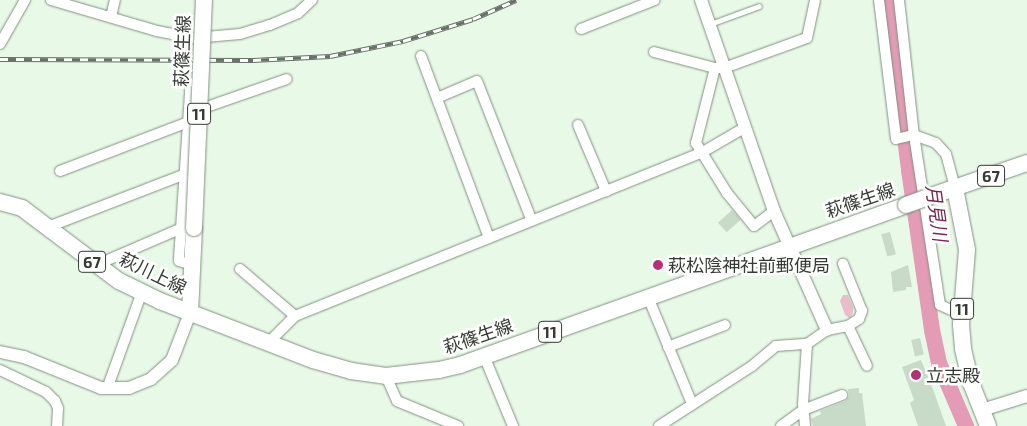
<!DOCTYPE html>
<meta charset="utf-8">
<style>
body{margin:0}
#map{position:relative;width:1027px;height:426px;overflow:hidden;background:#e8fae7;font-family:"Exo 2","Noto Sans JP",sans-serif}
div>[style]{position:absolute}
.green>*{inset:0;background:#eabccc}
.river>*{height:16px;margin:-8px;padding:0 8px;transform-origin:8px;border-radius:8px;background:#e49bb6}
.building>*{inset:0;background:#c8dac8;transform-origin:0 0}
.roads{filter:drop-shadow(0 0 1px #809080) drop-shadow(0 0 1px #809080)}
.service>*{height:5px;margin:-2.5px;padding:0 2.5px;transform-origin:2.5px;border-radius:2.5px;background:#fff}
.minor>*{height:10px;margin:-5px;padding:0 5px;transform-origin:5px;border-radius:5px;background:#fff}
.tertiary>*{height:12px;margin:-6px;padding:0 6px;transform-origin:6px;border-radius:6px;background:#fff}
.primary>*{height:16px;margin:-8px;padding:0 8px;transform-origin:8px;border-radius:8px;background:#fff}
.rail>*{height:4.5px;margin-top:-2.25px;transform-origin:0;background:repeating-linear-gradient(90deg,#fff 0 8px,#677167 0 16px);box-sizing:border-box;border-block:1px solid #677167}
.bridges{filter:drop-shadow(0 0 1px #809080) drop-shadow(0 0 1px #809080)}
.primary-bridge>*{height:16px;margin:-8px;padding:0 8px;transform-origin:8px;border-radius:8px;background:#fff}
.dots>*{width:14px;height:14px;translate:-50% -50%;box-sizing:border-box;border:2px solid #fff;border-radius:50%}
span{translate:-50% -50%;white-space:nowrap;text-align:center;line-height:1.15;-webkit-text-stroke:5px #fff;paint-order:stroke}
.shield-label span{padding:1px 4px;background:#fff;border:1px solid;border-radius:4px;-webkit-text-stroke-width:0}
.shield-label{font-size:16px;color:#343b34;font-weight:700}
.street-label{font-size:18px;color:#343b34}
.poi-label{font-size:18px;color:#343b34}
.left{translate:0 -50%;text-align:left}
.water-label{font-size:19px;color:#78244b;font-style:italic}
</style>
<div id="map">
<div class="green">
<i style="clip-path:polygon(843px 295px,848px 295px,853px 307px,853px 313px,850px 318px,845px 315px,840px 301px)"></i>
</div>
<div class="river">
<i style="left:887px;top:0;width:171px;rotate:82.6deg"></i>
<i style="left:909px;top:170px;width:162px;rotate:81.8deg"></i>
<i style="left:932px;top:330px;width:34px;rotate:78deg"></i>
<i style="left:939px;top:363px;width:69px;rotate:66.8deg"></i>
</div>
<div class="building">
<i style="left:732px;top:210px;width:13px;height:19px;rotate:48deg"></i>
<i style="left:890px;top:232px;width:23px;height:9px;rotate:75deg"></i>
<i style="clip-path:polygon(908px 265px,912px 287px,906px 287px,906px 290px,893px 292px,891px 272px)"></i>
<i style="left:920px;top:338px;width:17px;height:9px;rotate:77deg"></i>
<i style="clip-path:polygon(921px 360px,934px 392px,946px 426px,918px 426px,910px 403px,914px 400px,902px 367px)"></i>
<i style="clip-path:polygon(859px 388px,859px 393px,862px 393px,866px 426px,813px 426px,811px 419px,821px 414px,820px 411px,845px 401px,849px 396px,848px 389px)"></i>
</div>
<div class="roads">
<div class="service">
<i style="left:710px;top:24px;width:52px;rotate:-20.2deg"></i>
</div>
<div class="minor">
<i style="left:51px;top:0;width:110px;rotate:16.3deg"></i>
<i style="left:157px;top:31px;width:38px;rotate:11deg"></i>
<i style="left:194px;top:38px;width:46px;rotate:-5deg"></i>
<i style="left:240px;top:34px;width:31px;rotate:-17deg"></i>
<i style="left:270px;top:25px;width:30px;rotate:-23deg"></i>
<i style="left:298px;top:13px;width:19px;rotate:-43deg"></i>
<i style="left:879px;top:0;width:140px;rotate:83deg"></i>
<i style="left:896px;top:139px;width:18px;rotate:-13deg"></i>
<i style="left:914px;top:135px;width:23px;rotate:20deg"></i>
<i style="left:936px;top:143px;width:15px;rotate:48deg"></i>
<i style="left:946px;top:154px;width:35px;rotate:75deg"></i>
<i style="left:899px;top:0;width:136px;rotate:83.7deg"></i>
<i style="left:914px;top:135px;width:172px;rotate:81.3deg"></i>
<i style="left:940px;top:305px;width:24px;rotate:24deg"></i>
<i style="left:111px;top:17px;width:17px;rotate:-77deg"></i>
<i style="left:581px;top:29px;width:79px;rotate:-21.4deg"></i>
<i style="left:0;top:44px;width:51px;rotate:-60.4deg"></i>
<i style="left:654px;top:52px;width:63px;rotate:14.7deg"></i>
<i style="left:421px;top:56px;width:194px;rotate:69.5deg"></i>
<i style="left:191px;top:78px;width:183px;rotate:93.8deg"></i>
<i style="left:179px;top:261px;width:14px;rotate:17deg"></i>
<i style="left:437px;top:98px;width:43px;rotate:-23deg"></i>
<i style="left:477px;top:81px;width:150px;rotate:68.6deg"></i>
<i style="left:195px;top:111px;width:97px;rotate:-19.2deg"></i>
<i style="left:578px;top:125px;width:72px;rotate:67deg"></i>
<i style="left:60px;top:171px;width:135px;rotate:-20.9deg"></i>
<i style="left:774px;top:211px;width:25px;rotate:143deg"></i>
<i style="left:754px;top:226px;width:43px;rotate:-129.3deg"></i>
<i style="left:727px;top:193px;width:59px;rotate:-121.8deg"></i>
<i style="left:696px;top:143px;width:77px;rotate:-75.8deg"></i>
<i style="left:715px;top:68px;width:9px"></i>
<i style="left:724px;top:68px;width:88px;rotate:-19.9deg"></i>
<i style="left:807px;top:38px;width:38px;rotate:-78deg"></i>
<i style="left:48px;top:227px;width:147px;rotate:-21.1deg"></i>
<i style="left:96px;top:265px;width:94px;rotate:-23.3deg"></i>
<i style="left:240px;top:269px;width:72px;rotate:40.5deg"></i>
<i style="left:648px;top:297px;width:116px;rotate:67.6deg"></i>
<i style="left:848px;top:326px;width:44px;rotate:64.6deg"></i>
<i style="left:268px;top:343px;width:38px;rotate:-45deg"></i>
<i style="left:295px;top:316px;width:437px;rotate:-21.9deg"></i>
<i style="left:701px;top:153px;width:50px;rotate:-30.2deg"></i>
<i style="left:668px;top:347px;width:61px;rotate:-21.1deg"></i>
<i style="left:484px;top:356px;width:76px;rotate:67.5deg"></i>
<i style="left:0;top:370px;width:51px;rotate:25.6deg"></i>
<i style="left:46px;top:392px;width:13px;rotate:45deg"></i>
<i style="left:55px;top:401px;width:8px;rotate:67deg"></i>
<i style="left:58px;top:408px;width:18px;rotate:93deg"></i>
<i style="left:386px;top:376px;width:27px;rotate:66deg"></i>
<i style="left:397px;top:401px;width:66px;rotate:22.3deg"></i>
<i style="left:107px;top:389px;width:103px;rotate:-70.2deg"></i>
<i style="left:659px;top:426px;width:111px;rotate:-32.8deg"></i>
<i style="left:752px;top:366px;width:31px;rotate:-40deg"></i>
<i style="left:776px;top:346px;width:31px;rotate:-4deg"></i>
<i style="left:781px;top:426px;width:27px;rotate:-36deg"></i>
<i style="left:803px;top:410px;width:42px;rotate:-21deg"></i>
<i style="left:805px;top:426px;width:22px;rotate:-95deg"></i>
<i style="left:803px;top:404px;width:60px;rotate:-86.2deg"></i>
<i style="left:807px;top:344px;width:24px;rotate:-35deg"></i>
<i style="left:827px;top:330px;width:21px;rotate:-11deg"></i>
<i style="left:848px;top:326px;width:13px;rotate:-32deg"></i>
<i style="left:859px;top:319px;width:9px;rotate:-69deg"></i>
<i style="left:862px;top:311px;width:51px;rotate:-112deg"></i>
</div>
<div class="tertiary">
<i style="left:701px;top:0;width:223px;rotate:70.9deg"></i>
<i style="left:774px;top:211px;width:130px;rotate:66deg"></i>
<i style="left:0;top:352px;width:25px;rotate:12deg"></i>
<i style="left:24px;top:357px;width:83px;rotate:21.9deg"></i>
<i style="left:101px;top:388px;width:28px"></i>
<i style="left:129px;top:388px;width:24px;rotate:-22deg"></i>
<i style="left:151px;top:379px;width:28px;rotate:-42deg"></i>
<i style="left:172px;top:360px;width:50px;rotate:-69deg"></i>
<i style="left:982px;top:410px;width:47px;rotate:-17.3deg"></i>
</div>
<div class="primary">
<i style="left:955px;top:188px;width:63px;rotate:79deg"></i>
<i style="left:967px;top:250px;width:75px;rotate:94.6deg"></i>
<i style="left:961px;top:325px;width:24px;rotate:85deg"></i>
<i style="left:963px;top:349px;width:35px;rotate:77deg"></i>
<i style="left:971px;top:383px;width:46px;rotate:68.4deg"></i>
<i style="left:928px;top:197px;width:105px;rotate:-19deg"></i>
<i style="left:0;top:202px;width:23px;rotate:15deg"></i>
<i style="left:22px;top:208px;width:121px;rotate:37deg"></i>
<i style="left:119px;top:281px;width:46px;rotate:26deg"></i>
<i style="left:160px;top:301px;width:164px;rotate:21.1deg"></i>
<i style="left:313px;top:360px;width:40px;rotate:16deg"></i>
<i style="left:351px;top:371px;width:35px;rotate:8deg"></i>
<i style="left:386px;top:376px;width:53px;rotate:-6.5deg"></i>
<i style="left:439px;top:370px;width:22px;rotate:-13deg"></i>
<i style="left:460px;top:365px;width:474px;rotate:-19.7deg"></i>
<i style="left:190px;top:313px;width:85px;rotate:-87.3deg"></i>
</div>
</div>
<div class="rail">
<i style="left:0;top:59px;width:253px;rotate:0.2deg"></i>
<i style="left:253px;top:60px;width:77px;rotate:-3deg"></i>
<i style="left:330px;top:56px;width:75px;rotate:-11.6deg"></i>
<i style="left:403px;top:41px;width:73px;rotate:-17.4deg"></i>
<i style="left:473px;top:19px;width:47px;rotate:-23.8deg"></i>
</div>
<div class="bridges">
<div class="primary-bridge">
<i style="left:906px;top:205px;width:23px;rotate:-20deg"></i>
<i style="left:194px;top:228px;width:228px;rotate:-87.5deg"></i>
</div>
</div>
<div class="dots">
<i style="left:658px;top:265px;background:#b73071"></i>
<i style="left:916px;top:375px;background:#b73071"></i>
</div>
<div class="shield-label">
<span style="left:199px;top:114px">11</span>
<span style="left:991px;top:176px">67</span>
<span style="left:92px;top:262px">67</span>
<span style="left:962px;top:309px">11</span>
<span style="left:550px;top:332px">11</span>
</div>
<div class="street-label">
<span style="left:182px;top:51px;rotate:-88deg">萩篠生線</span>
<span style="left:860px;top:200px;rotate:-19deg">萩篠生線</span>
<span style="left:153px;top:273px;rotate:26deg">萩川上線</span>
<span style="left:478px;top:336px;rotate:-19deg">萩篠生線</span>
</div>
<div class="poi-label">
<span class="left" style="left:668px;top:265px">萩松陰神社前郵便局</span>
<span class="left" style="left:926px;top:375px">立志殿</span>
</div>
<div class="water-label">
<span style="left:937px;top:213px;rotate:82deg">月見川</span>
</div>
</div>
